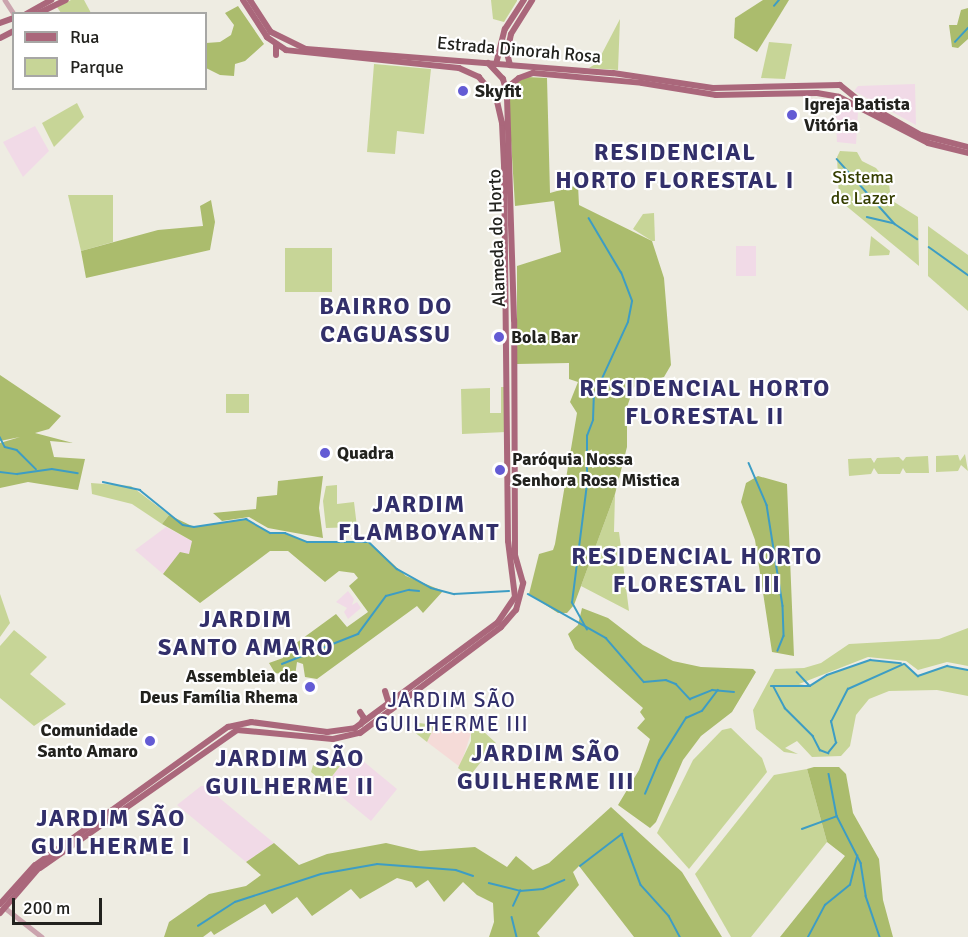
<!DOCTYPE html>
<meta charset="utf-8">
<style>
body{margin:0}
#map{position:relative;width:968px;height:937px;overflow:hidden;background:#eeece2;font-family:Signika,sans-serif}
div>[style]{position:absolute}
.education>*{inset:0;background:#f1dae7;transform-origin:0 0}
.medical>*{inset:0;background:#f5dbd8}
.green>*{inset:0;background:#c7d597;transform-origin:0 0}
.forest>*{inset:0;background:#abbc6d}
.stream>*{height:1.5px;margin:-0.75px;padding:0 0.75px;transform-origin:0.75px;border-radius:0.75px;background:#3d9dc4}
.minor>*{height:4.5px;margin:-2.25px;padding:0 2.25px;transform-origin:2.25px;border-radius:2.25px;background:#cba4ae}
.major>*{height:6px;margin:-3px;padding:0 3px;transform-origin:3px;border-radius:3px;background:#aa677b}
.dots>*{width:16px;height:16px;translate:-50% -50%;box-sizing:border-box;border:3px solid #fff;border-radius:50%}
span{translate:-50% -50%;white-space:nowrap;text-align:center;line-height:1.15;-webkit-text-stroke:4.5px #fff;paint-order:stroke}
.street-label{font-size:18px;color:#22221e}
.poi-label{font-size:18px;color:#22221e;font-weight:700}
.left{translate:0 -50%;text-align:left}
.right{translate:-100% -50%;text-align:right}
.park-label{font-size:18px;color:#353e00}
.quarter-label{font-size:21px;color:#322f6a;letter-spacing:1.5px}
.district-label{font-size:24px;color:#322f6a;font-weight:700;letter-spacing:1.5px}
.legend{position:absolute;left:12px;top:12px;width:195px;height:78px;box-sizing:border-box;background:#fff;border:2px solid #a7a7a5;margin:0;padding:8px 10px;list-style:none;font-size:18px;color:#22221e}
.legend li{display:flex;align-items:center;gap:12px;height:30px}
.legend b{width:30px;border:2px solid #a7a7a5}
.scale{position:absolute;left:12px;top:898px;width:90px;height:27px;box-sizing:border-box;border:3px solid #22221e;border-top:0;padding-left:8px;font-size:18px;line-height:21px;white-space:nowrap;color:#22221e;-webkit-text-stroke:4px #fff;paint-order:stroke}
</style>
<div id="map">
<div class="education">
<i style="clip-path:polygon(915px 84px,916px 125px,854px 91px,858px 86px)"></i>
<i style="clip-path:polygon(840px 101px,858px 112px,856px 144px,837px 142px,835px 105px)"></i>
<i style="clip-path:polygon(35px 126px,49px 151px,23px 177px,3px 142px)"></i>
<i style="left:736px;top:246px;width:20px;height:30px"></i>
<i style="clip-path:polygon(166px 527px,192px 541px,189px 554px,163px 574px,135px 550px)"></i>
<i style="clip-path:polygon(348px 591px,354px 599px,352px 605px,357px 602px,361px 608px,348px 619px,344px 612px,347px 608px,336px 602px)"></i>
<i style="clip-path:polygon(363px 761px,397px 789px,371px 821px,326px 784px,340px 766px)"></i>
<i style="clip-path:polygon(201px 786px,205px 786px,274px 843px,246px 862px,177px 805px)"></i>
</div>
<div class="medical">
<i style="clip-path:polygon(435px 725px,471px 733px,460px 767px,427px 742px)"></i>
</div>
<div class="green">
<i style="clip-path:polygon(71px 0,84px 0,91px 13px,61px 13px,57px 7px)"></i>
<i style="clip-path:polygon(491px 0,517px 0,517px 1px,504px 22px,493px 19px)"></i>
<i style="clip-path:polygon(620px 19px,618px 70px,589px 68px,597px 63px)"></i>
<i style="clip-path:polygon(769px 42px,792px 44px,785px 79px,761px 78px)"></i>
<i style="clip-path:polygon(374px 64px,431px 69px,424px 134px,397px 131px,395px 154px,367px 152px)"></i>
<i style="clip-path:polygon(77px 103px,84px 117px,54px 147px,42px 123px)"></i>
<i style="clip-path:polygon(840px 151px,857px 152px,862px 161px,876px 168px,889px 184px,891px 200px,918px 217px,919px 266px,839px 200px,837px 157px)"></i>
<i style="clip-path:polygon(68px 195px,113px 195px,113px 242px,81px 251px)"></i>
<i style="clip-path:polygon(654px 213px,655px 241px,652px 241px,633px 229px,643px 214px)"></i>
<i style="clip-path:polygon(928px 226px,968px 255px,968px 311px,928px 276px)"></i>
<i style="clip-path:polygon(871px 236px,890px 251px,889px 255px,869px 256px)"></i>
<i style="left:285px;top:248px;width:47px;height:44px"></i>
<i style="clip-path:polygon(501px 387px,504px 387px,506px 432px,462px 434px,461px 389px,490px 388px,490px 413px,501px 413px)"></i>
<i style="left:249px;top:394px;width:19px;height:23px;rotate:90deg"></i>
<i style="clip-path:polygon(965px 454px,968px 471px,961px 465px,958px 471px,936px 472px,936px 456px,958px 455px,960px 461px)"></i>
<i style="clip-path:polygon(928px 456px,929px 473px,906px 473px,903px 468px,900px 474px,878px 474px,874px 468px,871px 474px,849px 476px,848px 459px,871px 458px,874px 463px,877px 458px,899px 457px,903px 461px,906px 457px)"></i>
<i style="clip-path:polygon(91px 483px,131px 486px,169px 515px,162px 524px,132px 504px,92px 494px)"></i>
<i style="clip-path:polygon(337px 485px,337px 504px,354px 502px,357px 527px,326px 528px,323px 501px,326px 486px)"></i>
<i style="clip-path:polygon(615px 494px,614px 532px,619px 532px,629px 611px,581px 586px)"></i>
<i style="clip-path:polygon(0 594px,10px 623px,0 637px)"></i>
<i style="clip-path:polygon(968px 628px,968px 666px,947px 662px,918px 670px,906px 661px,868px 657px,799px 684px,810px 686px,827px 675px,870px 660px,904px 664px,918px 676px,947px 666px,968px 670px,968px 696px,937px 690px,889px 691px,869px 699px,856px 715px,850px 746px,841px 756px,812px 757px,797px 741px,785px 748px,798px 754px,784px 752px,756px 729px,753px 710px,775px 669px,804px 668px,821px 663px,849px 644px,939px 639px)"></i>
<i style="clip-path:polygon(14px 630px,47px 657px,30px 674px,66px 704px,34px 726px,0 698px,0 646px)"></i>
<i style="clip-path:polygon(419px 723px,435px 725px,427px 742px,413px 731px)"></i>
<i style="clip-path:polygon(731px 728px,762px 758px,767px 772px,689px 869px,657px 833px,693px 760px,722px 730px)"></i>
<i style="clip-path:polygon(467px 730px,484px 732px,496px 743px,469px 777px,458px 768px,471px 741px,471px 733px)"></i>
<i style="clip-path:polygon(313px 765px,325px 766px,340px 766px,326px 784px,311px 772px)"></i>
<i style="clip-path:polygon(807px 769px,827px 842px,751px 937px,731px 937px,695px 874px,774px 775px)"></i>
</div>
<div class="forest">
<i style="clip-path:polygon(763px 0,789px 0,757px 52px,734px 38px,735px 18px)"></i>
<i style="clip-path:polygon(238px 6px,264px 44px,245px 61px,235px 64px,234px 76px,220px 75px,206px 68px,206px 43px,220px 42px,231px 35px,234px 25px,225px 13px)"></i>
<i style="clip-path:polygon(968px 8px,968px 39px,958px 48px,952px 47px,949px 25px,957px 25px,961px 10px)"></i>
<i style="clip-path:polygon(527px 77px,547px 78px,550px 193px,578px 185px,579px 205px,652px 241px,664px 278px,670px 352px,671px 365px,664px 377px,634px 387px,627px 407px,627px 447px,615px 494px,574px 605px,567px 613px,558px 613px,529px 594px,539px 554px,553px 550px,555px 544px,577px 413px,570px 402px,578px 382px,569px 379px,569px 363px,517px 364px,517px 266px,561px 252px,554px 201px,515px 206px,508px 91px,512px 85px)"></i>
<i style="clip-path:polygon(211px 200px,215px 222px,210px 250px,86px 278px,81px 251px,158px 230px,203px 226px,200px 206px)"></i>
<i style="clip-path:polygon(0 375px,61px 416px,49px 429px,35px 433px,73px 443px,50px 441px,54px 457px,85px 459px,78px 490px,28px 482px,0 488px,0 443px,20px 437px,0 441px)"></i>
<i style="clip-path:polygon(323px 476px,319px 508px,323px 538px,268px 528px,249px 517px,222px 521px,213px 513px,256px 509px,257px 497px,277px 495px,278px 481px)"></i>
<i style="clip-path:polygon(758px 476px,787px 484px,794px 656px,772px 652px,755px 540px,741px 502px,746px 483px)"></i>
<i style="clip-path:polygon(169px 515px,194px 527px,246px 519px,270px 533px,285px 533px,307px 542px,369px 542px,406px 576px,443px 591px,423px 613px,417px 606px,317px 679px,305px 677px,303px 664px,297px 662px,295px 676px,275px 673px,269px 663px,283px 658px,288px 649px,336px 614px,347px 627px,368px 612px,349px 586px,358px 578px,354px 573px,339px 571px,325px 582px,288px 551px,270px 551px,200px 603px,163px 574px,180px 552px,189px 554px,192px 541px,162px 524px)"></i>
<i style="clip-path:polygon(582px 608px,608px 618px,643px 645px,673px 661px,701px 667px,753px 669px,756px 672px,732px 712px,701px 736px,683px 760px,656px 822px,650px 828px,618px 805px,639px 770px,650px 739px,637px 728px,645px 719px,640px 712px,643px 708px,575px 649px,568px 634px,578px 625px)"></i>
<i style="clip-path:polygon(814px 767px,839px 767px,846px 774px,853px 813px,879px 859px,883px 900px,893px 937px,780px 937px,845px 856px,827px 842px,807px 769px)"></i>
<i style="clip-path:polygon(611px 807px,682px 872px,722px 937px,634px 937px,579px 866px,573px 872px,579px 885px,537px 933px,540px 937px,489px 937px,494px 922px,493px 903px,477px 895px,463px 882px,444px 902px,428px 880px,416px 888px,412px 882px,397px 878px,360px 899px,351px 889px,312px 916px,297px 897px,272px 914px,265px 904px,214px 935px,211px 931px,203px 937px,164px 937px,169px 922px,209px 894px,246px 886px,261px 875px,246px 862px,274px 843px,299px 865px,327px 854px,386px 843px,420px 851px,475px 847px,507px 867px,516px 856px,533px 870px,549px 863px)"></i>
</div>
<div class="stream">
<i style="left:774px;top:6px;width:8px;rotate:-50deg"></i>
<i style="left:955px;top:42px;width:19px;rotate:-47deg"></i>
<i style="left:837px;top:159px;width:87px;rotate:48.3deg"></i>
<i style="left:895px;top:224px;width:27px;rotate:34deg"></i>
<i style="left:867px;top:217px;width:27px;rotate:13deg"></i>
<i style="left:929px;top:247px;width:48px;rotate:35.7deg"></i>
<i style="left:0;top:437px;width:11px;rotate:63deg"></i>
<i style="left:5px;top:447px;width:12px;rotate:14deg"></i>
<i style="left:17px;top:450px;width:27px;rotate:45deg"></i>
<i style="left:749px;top:463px;width:46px;rotate:66.8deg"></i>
<i style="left:767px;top:505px;width:102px;rotate:81deg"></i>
<i style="left:783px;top:606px;width:30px;rotate:88deg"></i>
<i style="left:784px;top:636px;width:16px;rotate:112deg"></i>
<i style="left:0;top:472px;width:17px;rotate:7deg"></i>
<i style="left:17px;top:474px;width:35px;rotate:-8deg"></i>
<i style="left:52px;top:469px;width:26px;rotate:9deg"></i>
<i style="left:103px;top:482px;width:38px;rotate:12deg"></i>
<i style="left:140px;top:490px;width:55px;rotate:39.1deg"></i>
<i style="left:183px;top:525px;width:11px;rotate:10deg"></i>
<i style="left:194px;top:527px;width:53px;rotate:-8.7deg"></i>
<i style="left:246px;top:519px;width:28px;rotate:30deg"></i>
<i style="left:270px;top:533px;width:15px"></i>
<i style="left:285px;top:533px;width:24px;rotate:22deg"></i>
<i style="left:307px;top:542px;width:62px"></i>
<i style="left:369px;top:542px;width:39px;rotate:44deg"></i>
<i style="left:397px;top:569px;width:39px;rotate:29deg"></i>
<i style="left:431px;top:588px;width:24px;rotate:15deg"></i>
<i style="left:454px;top:594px;width:55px;rotate:-3.1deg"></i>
<i style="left:528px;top:594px;width:90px;rotate:29.4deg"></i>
<i style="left:606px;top:638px;width:58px;rotate:49.2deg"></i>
<i style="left:644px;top:682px;width:22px;rotate:-5deg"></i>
<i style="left:666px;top:680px;width:11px;rotate:22deg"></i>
<i style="left:676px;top:684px;width:21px;rotate:47deg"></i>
<i style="left:690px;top:699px;width:24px;rotate:-22deg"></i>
<i style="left:712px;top:690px;width:22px;rotate:5deg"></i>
<i style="left:587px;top:630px;width:31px;rotate:-119deg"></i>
<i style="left:572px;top:603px;width:119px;rotate:-82.8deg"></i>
<i style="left:587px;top:485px;width:49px;rotate:-90deg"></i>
<i style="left:587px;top:436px;width:17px;rotate:-69deg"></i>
<i style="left:593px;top:420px;width:24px;rotate:-88deg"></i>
<i style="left:594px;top:396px;width:81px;rotate:-65.3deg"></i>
<i style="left:628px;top:322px;width:21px;rotate:-79deg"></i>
<i style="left:632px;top:301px;width:30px;rotate:-111deg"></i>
<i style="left:621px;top:273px;width:63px;rotate:-120.7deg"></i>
<i style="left:282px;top:664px;width:82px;rotate:-21.5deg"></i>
<i style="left:358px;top:634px;width:47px;rotate:-53.6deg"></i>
<i style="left:386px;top:596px;width:24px;rotate:-15deg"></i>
<i style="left:409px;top:590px;width:10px;rotate:6deg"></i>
<i style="left:905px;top:664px;width:18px;rotate:43deg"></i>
<i style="left:918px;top:676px;width:31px;rotate:-19deg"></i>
<i style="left:947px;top:666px;width:21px;rotate:11deg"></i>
<i style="left:797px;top:672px;width:18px;rotate:47deg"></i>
<i style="left:771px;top:686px;width:39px"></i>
<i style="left:810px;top:686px;width:20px;rotate:-33deg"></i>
<i style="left:827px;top:675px;width:46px;rotate:-19.2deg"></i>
<i style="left:870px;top:660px;width:31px;rotate:6deg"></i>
<i style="left:774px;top:687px;width:24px;rotate:62deg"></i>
<i style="left:785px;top:708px;width:40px;rotate:45deg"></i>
<i style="left:813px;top:736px;width:16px;rotate:63deg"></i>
<i style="left:820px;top:750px;width:9px;rotate:21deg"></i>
<i style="left:828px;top:753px;width:13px;rotate:-51deg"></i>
<i style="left:836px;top:743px;width:22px;rotate:-103deg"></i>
<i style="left:831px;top:722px;width:37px;rotate:-63deg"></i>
<i style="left:848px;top:689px;width:61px;rotate:-24.1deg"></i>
<i style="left:829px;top:774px;width:43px;rotate:79.2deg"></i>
<i style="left:837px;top:816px;width:53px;rotate:62.9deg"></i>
<i style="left:861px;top:863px;width:33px;rotate:81deg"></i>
<i style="left:866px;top:896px;width:43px;rotate:71.1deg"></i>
<i style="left:645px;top:794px;width:36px;rotate:-67deg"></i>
<i style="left:659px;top:761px;width:51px;rotate:-57.9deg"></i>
<i style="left:686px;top:718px;width:17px;rotate:-24deg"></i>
<i style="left:702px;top:711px;width:26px;rotate:-53deg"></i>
<i style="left:802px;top:829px;width:37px;rotate:-20deg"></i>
<i style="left:580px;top:866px;width:53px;rotate:-37.3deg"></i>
<i style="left:622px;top:834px;width:54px;rotate:69.6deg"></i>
<i style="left:641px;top:885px;width:42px;rotate:47.9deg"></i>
<i style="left:669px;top:916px;width:24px;rotate:62deg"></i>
<i style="left:489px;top:883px;width:32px;rotate:14deg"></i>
<i style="left:520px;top:891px;width:23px;rotate:-5deg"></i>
<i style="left:543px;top:889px;width:23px;rotate:-23deg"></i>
<i style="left:513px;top:906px;width:17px;rotate:-65deg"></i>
<i style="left:512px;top:917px;width:21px;rotate:76deg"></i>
<i style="left:198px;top:926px;width:44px;rotate:-33deg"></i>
<i style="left:235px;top:902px;width:90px;rotate:-18deg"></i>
<i style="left:321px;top:874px;width:57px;rotate:-10.1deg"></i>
<i style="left:377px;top:864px;width:79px;rotate:4.3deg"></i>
<i style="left:456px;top:870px;width:18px;rotate:19deg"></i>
<i style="left:808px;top:937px;width:36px;rotate:-62deg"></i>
<i style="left:825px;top:905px;width:32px;rotate:-39deg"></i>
<i style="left:850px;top:885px;width:30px;rotate:-76deg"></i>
</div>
<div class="minor">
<i style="left:5px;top:0;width:17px;rotate:57deg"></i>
<i style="left:4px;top:907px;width:48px;rotate:38.3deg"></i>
</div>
<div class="major">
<i style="left:250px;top:0;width:38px;rotate:57deg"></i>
<i style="left:271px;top:32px;width:39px;rotate:26deg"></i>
<i style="left:306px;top:49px;width:308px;rotate:4.5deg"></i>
<i style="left:613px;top:73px;width:101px;rotate:8.5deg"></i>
<i style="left:713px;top:88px;width:127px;rotate:-1.4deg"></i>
<i style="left:840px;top:85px;width:22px;rotate:39deg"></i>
<i style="left:857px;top:99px;width:73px;rotate:29.4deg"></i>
<i style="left:921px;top:135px;width:49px;rotate:14.3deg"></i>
<i style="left:26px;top:14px;width:29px;rotate:-29deg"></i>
<i style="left:37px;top:14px;width:32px;rotate:-26deg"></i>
<i style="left:0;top:23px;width:15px;rotate:-20deg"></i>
<i style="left:0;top:38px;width:16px;rotate:-27deg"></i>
<i style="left:276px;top:55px;width:11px;rotate:-90deg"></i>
<i style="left:496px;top:64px;width:36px;rotate:-76deg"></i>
<i style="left:505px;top:29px;width:35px;rotate:-57deg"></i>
<i style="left:510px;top:65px;width:12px;rotate:-104deg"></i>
<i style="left:507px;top:53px;width:19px;rotate:-78deg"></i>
<i style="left:511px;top:34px;width:40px;rotate:-58deg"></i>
<i style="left:491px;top:89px;width:10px;rotate:24deg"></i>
<i style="left:500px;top:93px;width:24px;rotate:-38deg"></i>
<i style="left:519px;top:78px;width:15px;rotate:-20deg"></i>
<i style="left:533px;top:73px;width:109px;rotate:5.2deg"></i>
<i style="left:642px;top:83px;width:75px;rotate:9.2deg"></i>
<i style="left:716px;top:95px;width:101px;rotate:-1.1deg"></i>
<i style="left:817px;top:93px;width:22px;rotate:10deg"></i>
<i style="left:839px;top:97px;width:100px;rotate:27.3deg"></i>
<i style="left:928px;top:143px;width:41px;rotate:14deg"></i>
<i style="left:385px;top:691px;width:14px;rotate:73deg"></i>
<i style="left:360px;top:712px;width:7px;rotate:56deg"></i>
<i style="left:364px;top:718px;width:7px;rotate:117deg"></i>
<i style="left:37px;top:864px;width:235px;rotate:-35.7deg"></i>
<i style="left:228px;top:727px;width:24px;rotate:-12deg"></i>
<i style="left:251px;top:722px;width:77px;rotate:7.5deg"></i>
<i style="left:327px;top:732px;width:28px;rotate:-8deg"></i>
<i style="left:355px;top:728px;width:178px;rotate:-36.5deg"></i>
<i style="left:498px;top:622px;width:30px;rotate:-56deg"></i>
<i style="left:515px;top:597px;width:56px;rotate:-97.1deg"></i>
<i style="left:508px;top:541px;width:376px;rotate:-90.6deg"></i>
<i style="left:504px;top:165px;width:42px;rotate:-92.7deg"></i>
<i style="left:502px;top:123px;width:26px;rotate:-103deg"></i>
<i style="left:496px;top:98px;width:27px;rotate:-129deg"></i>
<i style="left:479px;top:77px;width:22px;rotate:-156deg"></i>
<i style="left:459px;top:68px;width:174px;rotate:-174.1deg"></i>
<i style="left:286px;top:50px;width:23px;rotate:-146deg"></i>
<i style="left:267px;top:37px;width:44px;rotate:-123deg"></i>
<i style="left:40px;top:868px;width:241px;rotate:-35deg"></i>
<i style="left:237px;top:730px;width:96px;rotate:5.4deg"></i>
<i style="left:333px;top:739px;width:28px;rotate:-13deg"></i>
<i style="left:360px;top:733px;width:176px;rotate:-36.9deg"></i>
<i style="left:501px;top:627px;width:23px;rotate:-49deg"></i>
<i style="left:516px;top:610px;width:28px;rotate:-75deg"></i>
<i style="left:523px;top:583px;width:29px;rotate:-106deg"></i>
<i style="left:515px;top:555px;width:235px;rotate:-90.2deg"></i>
<i style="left:514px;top:320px;width:226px;rotate:-91.8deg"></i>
<i style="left:507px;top:94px;width:16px;rotate:-105deg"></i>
<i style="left:503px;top:79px;width:22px;rotate:-133deg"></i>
<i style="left:0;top:904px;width:52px;rotate:-48.1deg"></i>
<i style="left:0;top:913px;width:58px;rotate:-49.2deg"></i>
</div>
<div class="dots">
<i style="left:463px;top:91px;background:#635bd4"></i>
<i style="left:792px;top:115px;background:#635bd4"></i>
<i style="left:499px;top:337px;background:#635bd4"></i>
<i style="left:325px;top:453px;background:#635bd4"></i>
<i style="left:500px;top:470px;background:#635bd4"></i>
<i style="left:310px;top:687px;background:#635bd4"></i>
<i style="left:150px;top:741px;background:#635bd4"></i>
</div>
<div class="street-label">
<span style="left:519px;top:50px;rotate:5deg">Estrada Dinorah Rosa</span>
<span style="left:497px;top:238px;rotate:-92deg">Alameda do Horto</span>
</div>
<div class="poi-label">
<span class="left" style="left:475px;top:91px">Skyfit</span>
<span class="left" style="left:804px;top:115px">Igreja Batista<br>Vitória</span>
<span class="left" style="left:511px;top:337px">Bola Bar</span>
<span class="left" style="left:337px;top:453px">Quadra</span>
<span class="left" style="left:512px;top:470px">Paróquia Nossa<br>Senhora Rosa Mistica</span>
<span class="right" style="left:298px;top:687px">Assembleia de<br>Deus Família Rhema</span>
<span class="right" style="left:138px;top:741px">Comunidade<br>Santo Amaro</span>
</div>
<div class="park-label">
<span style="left:863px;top:188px">Sistema<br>de Lazer</span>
</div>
<div class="quarter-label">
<span style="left:452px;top:712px">JARDIM SÃO<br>GUILHERME III</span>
</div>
<div class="district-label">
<span style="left:675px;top:167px">RESIDENCIAL<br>HORTO FLORESTAL I</span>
<span style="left:386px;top:321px">BAIRRO DO<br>CAGUASSU</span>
<span style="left:705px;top:403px">RESIDENCIAL HORTO<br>FLORESTAL II</span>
<span style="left:419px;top:519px">JARDIM<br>FLAMBOYANT</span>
<span style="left:697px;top:571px">RESIDENCIAL HORTO<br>FLORESTAL III</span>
<span style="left:246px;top:634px">JARDIM<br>SANTO AMARO</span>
<span style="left:546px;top:768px">JARDIM SÃO<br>GUILHERME III</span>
<span style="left:290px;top:773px">JARDIM SÃO<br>GUILHERME II</span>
<span style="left:111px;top:833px">JARDIM SÃO<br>GUILHERME I</span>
</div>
<ul class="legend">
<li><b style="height:8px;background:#aa677b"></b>Rua</li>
<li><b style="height:16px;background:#c7d597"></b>Parque</li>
</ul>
<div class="scale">200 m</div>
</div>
